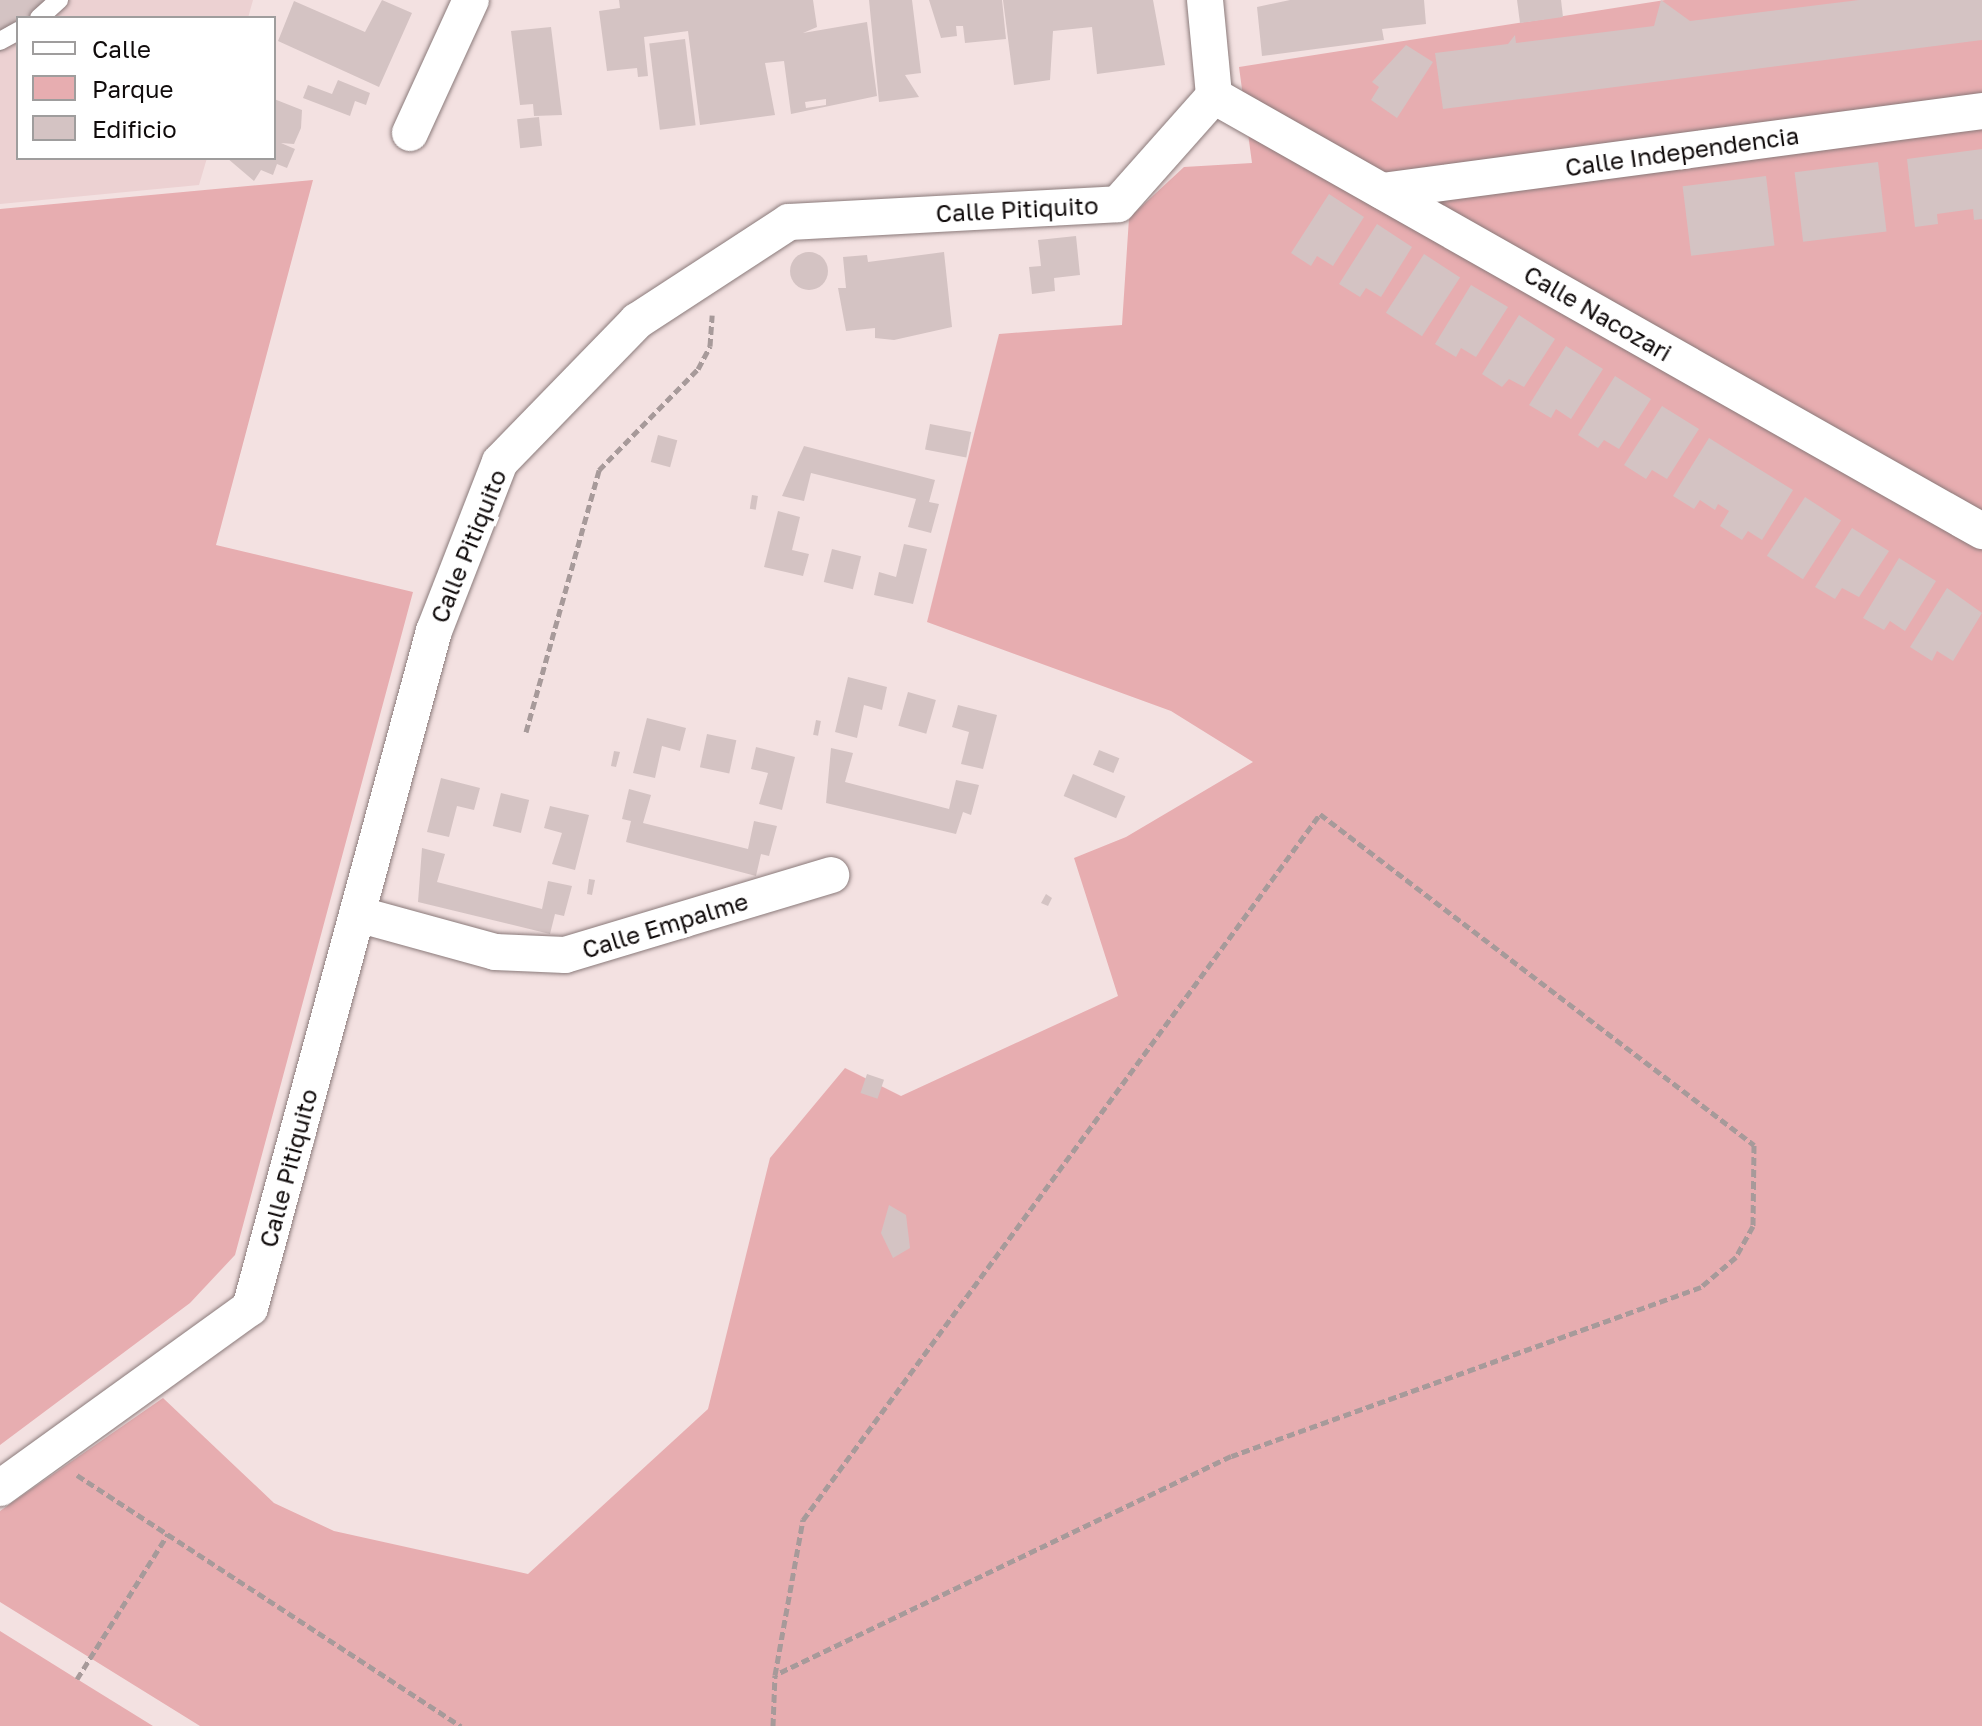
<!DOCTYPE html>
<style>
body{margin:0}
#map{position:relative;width:1982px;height:1726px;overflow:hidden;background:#f3e1e1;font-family:"Golos Text",sans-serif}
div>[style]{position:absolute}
.built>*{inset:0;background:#ecd1d2}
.green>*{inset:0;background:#e7adb0}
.building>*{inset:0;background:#d4c3c3;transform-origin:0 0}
.round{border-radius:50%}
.path>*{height:5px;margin-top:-2.5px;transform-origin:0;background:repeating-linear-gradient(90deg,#a79a9a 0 8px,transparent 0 12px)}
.roads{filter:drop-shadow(0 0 2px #8a7a7a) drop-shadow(0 0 2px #8a7a7a)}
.service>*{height:18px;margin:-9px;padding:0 9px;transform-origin:9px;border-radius:9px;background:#fff}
.minor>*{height:36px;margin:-18px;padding:0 18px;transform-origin:18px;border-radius:18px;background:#fff}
span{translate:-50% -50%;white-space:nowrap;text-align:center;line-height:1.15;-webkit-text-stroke:8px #fff;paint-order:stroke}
.street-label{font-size:24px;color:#100b0b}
.legend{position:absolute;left:16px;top:16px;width:260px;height:144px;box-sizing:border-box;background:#fff;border:2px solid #9f9d9d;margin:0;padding:10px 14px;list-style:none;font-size:24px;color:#100b0b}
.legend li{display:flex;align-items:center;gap:16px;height:40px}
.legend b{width:40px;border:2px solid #9f9d9d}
</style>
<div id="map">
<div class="built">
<i style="clip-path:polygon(0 0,253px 0,248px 18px,18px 18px,18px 158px,207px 158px,199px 185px,0 204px)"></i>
</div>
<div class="green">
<i style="clip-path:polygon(1665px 0,1982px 0,1982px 1726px,200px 1726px,0 1602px,0 1511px,163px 1398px,274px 1503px,334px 1531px,528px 1574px,708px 1409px,770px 1158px,845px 1068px,901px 1096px,1118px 996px,1074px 858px,1126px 837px,1253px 762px,1171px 711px,927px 622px,999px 334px,1122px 325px,1129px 218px,1184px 167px,1252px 163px,1239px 67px)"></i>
<i style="clip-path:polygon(313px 180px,216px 545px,413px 592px,235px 1255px,190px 1303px,0 1445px,0 209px)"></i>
<i style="clip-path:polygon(0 1631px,77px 1679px,153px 1726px,0 1726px)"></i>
</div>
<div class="building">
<i style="clip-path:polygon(0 0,60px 0,43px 18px,18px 18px,18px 40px,0 52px)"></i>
<i style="clip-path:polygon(382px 0,412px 13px,379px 87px,278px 41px,294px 1px,365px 32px)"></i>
<i style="clip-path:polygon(evenodd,619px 0,813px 0,817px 27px,803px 33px,867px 22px,877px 96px,791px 114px,784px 61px,765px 63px,775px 115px,700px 125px,688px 31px,644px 37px,648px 76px,638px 77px,637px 68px,607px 71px,599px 11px,620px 8px,619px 0,826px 99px,826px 105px,806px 108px,805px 102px,826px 99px)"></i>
<i style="clip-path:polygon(869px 0,912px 0,921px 73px,905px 75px,919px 97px,879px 102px)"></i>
<i style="clip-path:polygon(929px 0,1002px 0,1006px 39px,965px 43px,963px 26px,956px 26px,957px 36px,941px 38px)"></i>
<i style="clip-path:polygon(1003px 0,1153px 0,1165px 65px,1097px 74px,1092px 27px,1053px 31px,1050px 80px,1014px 85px)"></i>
<i style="clip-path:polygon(1290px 0,1424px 0,1426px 24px,1382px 29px,1384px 40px,1262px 56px,1257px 7px)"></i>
<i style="clip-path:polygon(1517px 0,1561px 0,1563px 17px,1520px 23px)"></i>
<i style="clip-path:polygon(1661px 0,1690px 21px,1859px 0,1982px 0,1982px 40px,1443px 109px,1435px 53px,1508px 44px,1515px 35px,1516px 43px,1654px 26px)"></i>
<i style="clip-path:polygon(551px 27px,562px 115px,534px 116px,533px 104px,520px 105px,511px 31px)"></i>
<i style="left:685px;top:39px;width:87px;height:36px;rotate:83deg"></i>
<i style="clip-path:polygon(1406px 45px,1433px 62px,1397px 118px,1371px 100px,1379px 87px,1372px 82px)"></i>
<i style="clip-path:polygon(338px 80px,370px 93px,366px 105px,355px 101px,350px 116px,303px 98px,308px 85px,332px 94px)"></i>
<i style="clip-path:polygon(274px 99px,302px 110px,301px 128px,294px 144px,281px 143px,295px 149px,287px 168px,277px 164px,273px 175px,261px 170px,254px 181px,227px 158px,274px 158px)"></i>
<i style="left:539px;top:117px;width:29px;height:22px;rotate:84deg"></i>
<i style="clip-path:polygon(1982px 149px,1982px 219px,1974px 220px,1973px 209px,1937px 214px,1938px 224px,1915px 227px,1907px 159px)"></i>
<i style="left:1878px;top:162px;width:70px;height:84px;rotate:83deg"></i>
<i style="left:1766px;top:176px;width:70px;height:84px;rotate:83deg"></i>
<i style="clip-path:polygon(1329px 194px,1364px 217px,1333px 266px,1317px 256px,1311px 266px,1291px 253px)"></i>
<i style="clip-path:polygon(1377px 224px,1412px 247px,1381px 297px,1366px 288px,1360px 297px,1339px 284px)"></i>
<i style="clip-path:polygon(1076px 236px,1080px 275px,1054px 278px,1055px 291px,1032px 294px,1029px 267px,1041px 266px,1038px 240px)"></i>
<i class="round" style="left:790px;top:252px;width:38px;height:38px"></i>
<i style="clip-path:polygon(944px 252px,952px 327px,894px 340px,875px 338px,875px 328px,846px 331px,838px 288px,846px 288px,843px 257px,867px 255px,868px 262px)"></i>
<i style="left:1424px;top:254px;width:43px;height:70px;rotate:33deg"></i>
<i style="clip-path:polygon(1471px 285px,1508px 307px,1476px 357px,1461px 348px,1456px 357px,1435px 344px)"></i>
<i style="clip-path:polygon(1519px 315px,1555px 339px,1524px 387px,1509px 379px,1502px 387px,1482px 374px)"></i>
<i style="clip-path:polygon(1566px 346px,1603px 369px,1571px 419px,1556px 409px,1551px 418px,1529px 405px)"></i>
<i style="clip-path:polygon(1615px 376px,1651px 399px,1619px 449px,1604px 440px,1598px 448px,1578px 435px)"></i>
<i style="clip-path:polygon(1662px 406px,1699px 429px,1667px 479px,1652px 470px,1646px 479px,1624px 465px)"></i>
<i style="left:930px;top:424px;width:42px;height:26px;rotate:11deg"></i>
<i style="left:658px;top:435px;width:20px;height:28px;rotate:15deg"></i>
<i style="clip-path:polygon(1709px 438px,1793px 490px,1762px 540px,1748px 531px,1742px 540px,1720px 526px,1729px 511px,1718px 504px,1715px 510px,1700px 500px,1694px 509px,1673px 496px)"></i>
<i style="clip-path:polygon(804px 446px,935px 480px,929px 502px,939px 504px,931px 533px,908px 527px,916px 499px,811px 473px,804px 501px,782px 496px)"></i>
<i style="left:752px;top:495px;width:6px;height:14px;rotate:9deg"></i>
<i style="left:1805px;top:497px;width:43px;height:70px;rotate:33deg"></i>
<i style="clip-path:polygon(778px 511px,800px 517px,792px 550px,809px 554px,803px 576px,764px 567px)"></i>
<i style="clip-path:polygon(1852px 528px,1889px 551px,1859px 597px,1842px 588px,1835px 599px,1815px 587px)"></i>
<i style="clip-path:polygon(904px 544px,927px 549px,913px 604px,874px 595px,879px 572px,896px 577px)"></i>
<i style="left:832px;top:549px;width:30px;height:34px;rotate:14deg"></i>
<i style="clip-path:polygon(1899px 558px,1936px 581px,1905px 631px,1890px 621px,1884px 630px,1863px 618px)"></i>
<i style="clip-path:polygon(1947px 588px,1982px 613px,1953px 661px,1937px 651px,1932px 661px,1910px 647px)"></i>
<i style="clip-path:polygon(848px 677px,887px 687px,882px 710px,864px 705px,857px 738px,835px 732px)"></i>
<i style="left:908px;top:692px;width:29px;height:35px;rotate:16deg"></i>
<i style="clip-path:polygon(958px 705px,997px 715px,983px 769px,961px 764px,969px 732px,952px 727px)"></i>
<i style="clip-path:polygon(647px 718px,686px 728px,680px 751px,662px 746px,655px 778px,633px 773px)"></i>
<i style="left:816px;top:720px;width:5px;height:15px;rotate:11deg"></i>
<i style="left:707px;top:734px;width:30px;height:34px;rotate:12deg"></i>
<i style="clip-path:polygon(756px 747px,795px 757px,782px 810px,759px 804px,768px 773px,751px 769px)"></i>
<i style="clip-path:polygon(831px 748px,853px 753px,845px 782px,949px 809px,956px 780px,979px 785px,971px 815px,963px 812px,956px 834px,826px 803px)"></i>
<i style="left:1099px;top:750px;width:22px;height:16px;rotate:22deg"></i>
<i style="clip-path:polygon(614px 751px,620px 752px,616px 767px,611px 766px)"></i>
<i style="left:1073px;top:774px;width:57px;height:24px;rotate:23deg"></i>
<i style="clip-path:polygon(441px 778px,480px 788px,474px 810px,457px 806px,449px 837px,427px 832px)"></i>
<i style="clip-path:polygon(629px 789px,651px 795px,643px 823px,748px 849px,754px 821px,777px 826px,769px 856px,761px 854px,756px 876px,626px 842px,631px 821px,622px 819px)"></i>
<i style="left:501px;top:793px;width:29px;height:34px;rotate:14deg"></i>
<i style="clip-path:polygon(550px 806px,589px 815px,575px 870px,552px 864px,562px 833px,544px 828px)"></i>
<i style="clip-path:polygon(422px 848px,445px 854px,437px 882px,542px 909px,548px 881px,572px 886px,564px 916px,555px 914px,550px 934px,418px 902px)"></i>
<i style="clip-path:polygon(589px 879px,595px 880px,592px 895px,587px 894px)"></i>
<i style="clip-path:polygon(1046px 894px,1052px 898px,1048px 906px,1041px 903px)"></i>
<i style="left:867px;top:1074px;width:18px;height:20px;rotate:19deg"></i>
<i style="clip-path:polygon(889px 1205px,906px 1215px,910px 1248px,893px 1258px,881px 1233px)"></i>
</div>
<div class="path">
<i style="left:526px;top:732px;width:272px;rotate:-74.4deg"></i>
<i style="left:599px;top:470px;width:141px;rotate:-45.6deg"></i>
<i style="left:698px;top:369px;width:26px;rotate:-62deg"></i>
<i style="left:710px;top:346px;width:31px;rotate:-86deg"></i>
<i style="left:77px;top:1475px;width:459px;rotate:33.2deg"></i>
<i style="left:77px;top:1679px;width:171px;rotate:-57.9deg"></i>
<i style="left:773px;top:1726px;width:51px;rotate:-87.8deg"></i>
<i style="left:775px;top:1675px;width:158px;rotate:-79.8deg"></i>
<i style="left:803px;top:1520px;width:875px;rotate:-53.78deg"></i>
<i style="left:1320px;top:814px;width:546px;rotate:37.33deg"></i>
<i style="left:1754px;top:1145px;width:81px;rotate:90.7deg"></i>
<i style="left:1753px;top:1226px;width:35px;rotate:119deg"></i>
<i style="left:1736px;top:1257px;width:46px;rotate:139.4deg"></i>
<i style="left:1701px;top:1287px;width:499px;rotate:160.2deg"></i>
<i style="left:1231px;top:1456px;width:506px;rotate:154.35deg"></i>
</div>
<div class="roads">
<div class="service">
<i style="left:39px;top:18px;width:27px;rotate:-42deg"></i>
<i style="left:0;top:41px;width:21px;rotate:-29deg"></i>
</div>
<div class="minor">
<i style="left:1205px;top:0;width:96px;rotate:84.6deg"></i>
<i style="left:1214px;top:96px;width:883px;rotate:29.53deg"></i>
<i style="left:410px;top:133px;width:146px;rotate:-65.4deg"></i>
<i style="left:1382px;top:191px;width:605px;rotate:-7.59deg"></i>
<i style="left:357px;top:914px;width:143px;rotate:15.4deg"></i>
<i style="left:495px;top:952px;width:70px;rotate:2.5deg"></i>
<i style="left:565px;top:955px;width:278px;rotate:-16.7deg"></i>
<i style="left:0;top:1488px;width:308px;rotate:-35.8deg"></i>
<i style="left:250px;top:1308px;width:702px;rotate:-74.8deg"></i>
<i style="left:434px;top:631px;width:181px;rotate:-68.7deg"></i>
<i style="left:500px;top:462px;width:197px;rotate:-45.8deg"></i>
<i style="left:637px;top:321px;width:181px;rotate:-33.1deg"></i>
<i style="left:789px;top:222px;width:329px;rotate:-3.1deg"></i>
<i style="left:1118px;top:204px;width:144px;rotate:-48.4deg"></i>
</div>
</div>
<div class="street-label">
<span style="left:1682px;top:151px;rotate:-8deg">Calle Independencia</span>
<span style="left:1017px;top:209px;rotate:-3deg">Calle Pitiquito</span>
<span style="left:1598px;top:313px;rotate:30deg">Calle Nacozari</span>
<span style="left:468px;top:546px;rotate:-68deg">Calle Pitiquito</span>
<span style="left:665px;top:925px;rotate:-17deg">Calle Empalme</span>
<span style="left:288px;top:1168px;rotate:-75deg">Calle Pitiquito</span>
</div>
<ul class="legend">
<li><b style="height:10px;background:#fff"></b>Calle</li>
<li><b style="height:22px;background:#e7adb0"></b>Parque</li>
<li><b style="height:22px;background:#d4c3c3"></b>Edificio</li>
</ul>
</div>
